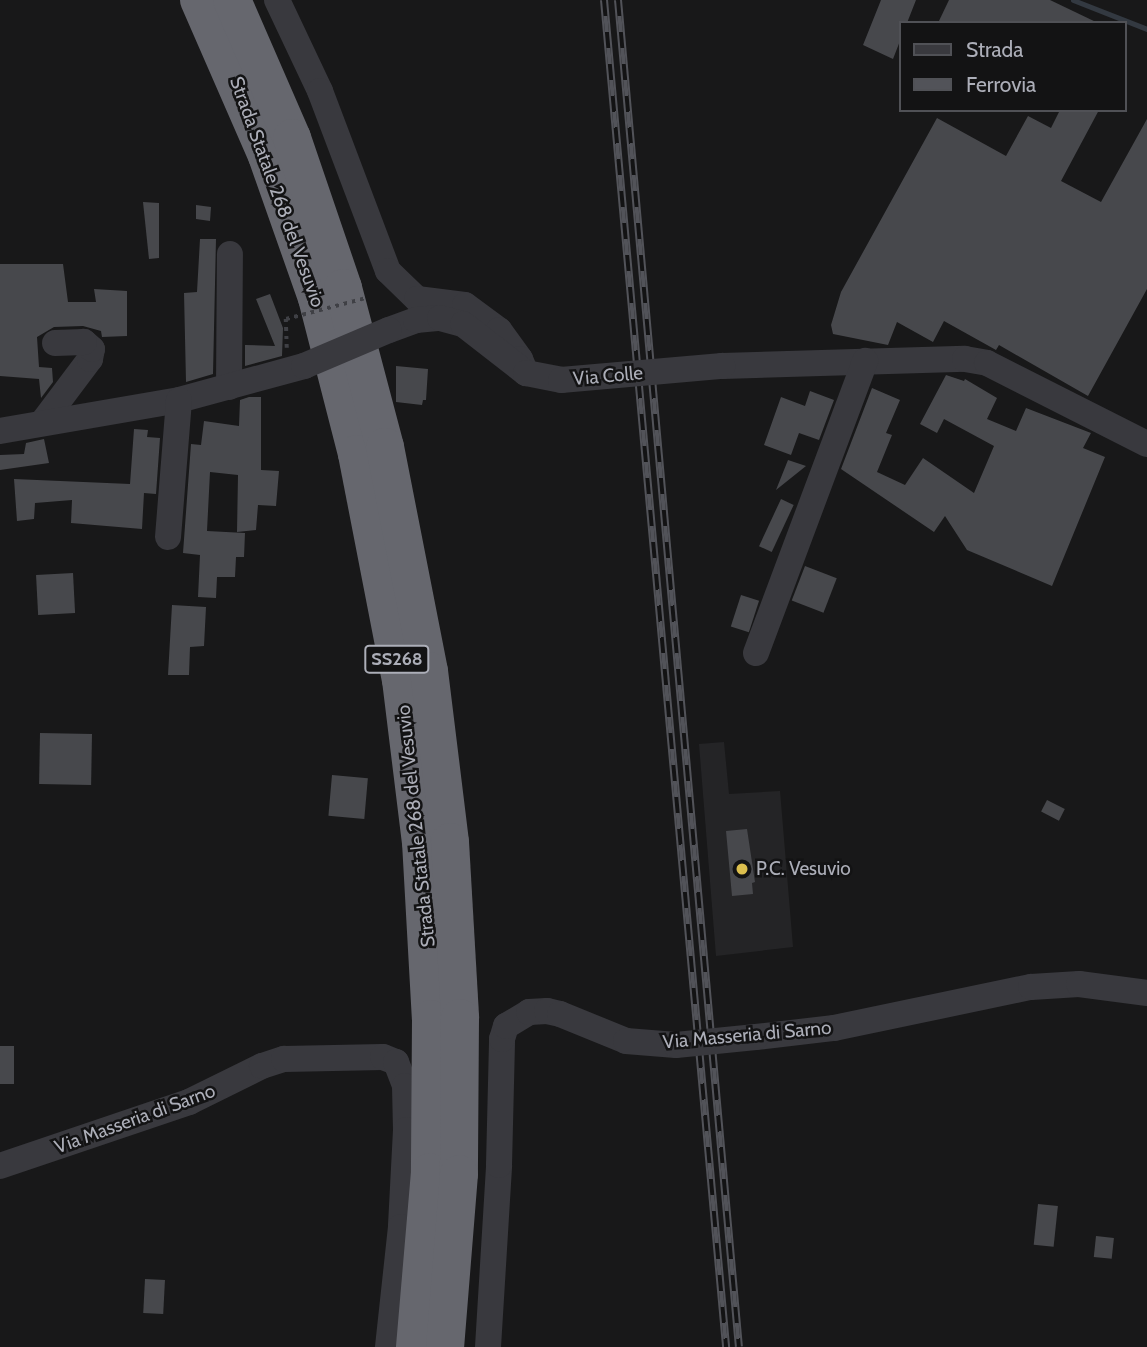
<!DOCTYPE html>
<style>
body{margin:0}
#map{position:relative;width:1147px;height:1347px;overflow:hidden;background:#181819;font-family:Cabin,sans-serif}
div>[style]{position:absolute}
.built>*{inset:0;background:#242426}
.stream>*{height:5px;margin:-2.5px;padding:0 2.5px;transform-origin:2.5px;border-radius:2.5px;background:#333941}
.building>*{inset:0;background:#47484c;transform-origin:0 0}
.path>*{height:3.5px;margin-top:-1.75px;transform-origin:0;background:repeating-linear-gradient(90deg,#3f4045 0 3.5px,transparent 0 8.5px)}
.minor>*{height:26px;margin:-13px;padding:0 13px;transform-origin:13px;border-radius:13px;background:#39393e}
.highway>*{height:38px;margin:-19px;padding:0 19px;transform-origin:19px;border-radius:19px;background:#66676e}
.rail>*{height:8px;margin-top:-4px;transform-origin:0;background:repeating-linear-gradient(90deg,#131314 0 16px,#525359 0 32px);box-sizing:border-box;border-block:2px solid #525359}
.path-bridge>*{height:3.5px;margin-top:-1.75px;transform-origin:0;background:repeating-linear-gradient(90deg,#3f4045 0 3.5px,transparent 0 8.5px)}
.minor-bridge>*{height:26px;margin:-13px;padding:0 13px;transform-origin:13px;border-radius:13px;background:#39393e}
.dots>*{width:19px;height:19px;translate:-50% -50%;box-sizing:border-box;border:4px solid #131314;border-radius:50%}
span{translate:-50% -50%;white-space:nowrap;text-align:center;line-height:1.15;-webkit-text-stroke:5px #131314;paint-order:stroke}
.shield-label span{padding:2px 5px;background:#131314;border:2px solid;border-radius:5px;-webkit-text-stroke-width:0}
.shield-label{font-size:18px;color:#acaeb8;font-weight:700}
.street-label{font-size:19px;color:#acaeb8}
.poi-label{font-size:19px;color:#acaeb8}
.left{translate:0 -50%;text-align:left}
.legend{position:absolute;left:899px;top:21px;width:228px;height:91px;box-sizing:border-box;background:#131314;border:2px solid #505156;margin:0;padding:9px 12px;list-style:none;font-size:21px;color:#acaeb8}
.legend li{display:flex;align-items:center;gap:14px;height:35px}
.legend b{width:35px;border:2px solid #505156}
</style>
<div id="map">
<div class="built">
<i style="clip-path:polygon(724px 742px,729px 794px,780px 791px,793px 947px,716px 956px,699px 744px)"></i>
</div>
<div class="stream">
<i style="left:1073px;top:0;width:79px;rotate:21.4deg"></i>
</div>
<div class="building">
<i style="clip-path:polygon(881px 0,916px 0,907px 23px,900px 23px,900px 41px,893px 59px,863px 45px)"></i>
<i style="clip-path:polygon(949px 0,1050px 0,1098px 23px,938px 23px)"></i>
<i style="clip-path:polygon(1060px 110px,1099px 110px,1061px 181px,1101px 202px,1147px 119px,1147px 289px,1088px 396px,999px 345px,996px 350px,944px 321px,933px 342px,897px 322px,888px 345px,833px 334px,831px 325px,841px 292px,937px 118px,1006px 156px,1028px 116px,1051px 128px)"></i>
<i style="clip-path:polygon(143px 202px,159px 203px,159px 258px,149px 259px)"></i>
<i style="clip-path:polygon(196px 205px,211px 207px,210px 221px,196px 219px)"></i>
<i style="clip-path:polygon(200px 239px,216px 239px,213px 374px,186px 382px,184px 293px,197px 292px)"></i>
<i style="clip-path:polygon(0 264px,63px 264px,68px 302px,96px 302px,94px 289px,127px 291px,127px 336px,102px 337px,101px 331px,83px 326px,54px 327px,37px 337px,39px 367px,52px 368px,53px 382px,41px 398px,39px 379px,0 376px)"></i>
<i style="clip-path:polygon(270px 294px,283px 328px,282px 356px,245px 366px,245px 345px,275px 346px,256px 299px)"></i>
<i style="clip-path:polygon(396px 366px,428px 369px,426px 400px,423px 400px,422px 405px,396px 402px)"></i>
<i style="clip-path:polygon(946px 375px,964px 381px,965px 379px,997px 398px,987px 419px,1016px 431px,1026px 408px,1091px 433px,1083px 448px,1105px 457px,1052px 586px,967px 550px,945px 516px,934px 532px,841px 469px,872px 388px,900px 400px,886px 433px,892px 435px,877px 472px,905px 485px,923px 458px,974px 493px,994px 446px,944px 419px,937px 433px,920px 424px)"></i>
<i style="clip-path:polygon(810px 391px,834px 400px,819px 440px,799px 433px,791px 455px,764px 445px,781px 397px,805px 406px)"></i>
<i style="clip-path:polygon(249px 397px,261px 397px,261px 470px,279px 471px,276px 506px,258px 505px,256px 530px,237px 532px,238px 475px,210px 472px,207px 531px,245px 533px,244px 557px,236px 557px,235px 577px,217px 577px,216px 598px,198px 597px,200px 555px,183px 553px,191px 444px,201px 445px,204px 421px,239px 426px,240px 400px)"></i>
<i style="clip-path:polygon(134px 429px,148px 430px,147px 437px,160px 438px,156px 494px,144px 493px,142px 529px,71px 523px,72px 500px,35px 503px,34px 519px,17px 521px,14px 479px,130px 484px)"></i>
<i style="clip-path:polygon(44px 439px,49px 463px,0 470px,0 455px,24px 454px,26px 443px)"></i>
<i style="clip-path:polygon(788px 460px,806px 466px,776px 490px)"></i>
<i style="left:781px;top:499px;width:14px;height:52px;rotate:25deg"></i>
<i style="left:805px;top:566px;width:34px;height:37px;rotate:21deg"></i>
<i style="left:73px;top:573px;width:40px;height:37px;rotate:87deg"></i>
<i style="left:741px;top:595px;width:19px;height:33px;rotate:18deg"></i>
<i style="clip-path:polygon(172px 605px,206px 607px,204px 646px,190px 647px,189px 675px,168px 675px)"></i>
<i style="left:40px;top:733px;width:52px;height:51px;rotate:1deg"></i>
<i style="left:332px;top:775px;width:36px;height:41px;rotate:5deg"></i>
<i style="left:1047px;top:800px;width:20px;height:13px;rotate:27deg"></i>
<i style="clip-path:polygon(747px 829px,755px 882px,752px 883px,753px 894px,732px 896px,726px 831px)"></i>
<i style="left:0;top:1046px;width:14px;height:38px"></i>
<i style="left:1038px;top:1204px;width:20px;height:41px;rotate:6deg"></i>
<i style="left:1096px;top:1236px;width:18px;height:21px;rotate:6deg"></i>
<i style="left:145px;top:1279px;width:20px;height:34px;rotate:3deg"></i>
</div>
<div class="path">
<i style="left:286px;top:319px;width:29px;rotate:88deg"></i>
</div>
<div class="minor">
<i style="left:277px;top:0;width:101px;rotate:64.7deg"></i>
<i style="left:320px;top:91px;width:192px;rotate:69.3deg"></i>
<i style="left:388px;top:271px;width:40px;rotate:44deg"></i>
<i style="left:417px;top:299px;width:48px;rotate:7.1deg"></i>
<i style="left:465px;top:305px;width:42px;rotate:36.3deg"></i>
<i style="left:499px;top:330px;width:36px;rotate:54deg"></i>
<i style="left:520px;top:359px;width:15px;rotate:67deg"></i>
<i style="left:389px;top:330px;width:29px;rotate:-20deg"></i>
<i style="left:416px;top:320px;width:24px;rotate:-5deg"></i>
<i style="left:440px;top:318px;width:24px;rotate:15deg"></i>
<i style="left:463px;top:324px;width:80px;rotate:37.9deg"></i>
<i style="left:526px;top:373px;width:36px;rotate:11deg"></i>
<i style="left:722px;top:366px;width:243px;rotate:-1.7deg"></i>
<i style="left:965px;top:359px;width:22px;rotate:10deg"></i>
<i style="left:987px;top:363px;width:179px;rotate:26.9deg"></i>
<i style="left:229px;top:387px;width:133px;rotate:-89.6deg"></i>
<i style="left:42px;top:423px;width:80px;rotate:-53.1deg"></i>
<i style="left:90px;top:359px;width:10px;rotate:-79deg"></i>
<i style="left:92px;top:349px;width:11px;rotate:-139deg"></i>
<i style="left:84px;top:342px;width:29px;rotate:178deg"></i>
<i style="left:0;top:431px;width:182px;rotate:-9.8deg"></i>
<i style="left:179px;top:400px;width:130px;rotate:-15.2deg"></i>
<i style="left:168px;top:537px;width:137px;rotate:-85.4deg"></i>
<i style="left:756px;top:653px;width:312px;rotate:-69.5deg"></i>
<i style="left:756px;top:1037px;width:79px;rotate:-6.6deg"></i>
<i style="left:834px;top:1028px;width:201px;rotate:-11.8deg"></i>
<i style="left:1031px;top:987px;width:48px;rotate:-3.6deg"></i>
<i style="left:1079px;top:984px;width:69px;rotate:7.5deg"></i>
<i style="left:0;top:1166px;width:200px;rotate:-18.7deg"></i>
<i style="left:189px;top:1102px;width:81px;rotate:-26.3deg"></i>
<i style="left:262px;top:1066px;width:23px;rotate:-18deg"></i>
<i style="left:284px;top:1059px;width:99px;rotate:-1.2deg"></i>
<i style="left:383px;top:1057px;width:14px;rotate:21deg"></i>
<i style="left:396px;top:1062px;width:26px;rotate:69deg"></i>
<i style="left:405px;top:1086px;width:44px;rotate:88.7deg"></i>
<i style="left:406px;top:1130px;width:97px;rotate:93deg"></i>
<i style="left:401px;top:1227px;width:121px;rotate:96.2deg"></i>
<i style="left:488px;top:1347px;width:182px;rotate:-86.5deg"></i>
<i style="left:499px;top:1165px;width:126px;rotate:-88.6deg"></i>
<i style="left:502px;top:1039px;width:14px;rotate:-73deg"></i>
<i style="left:506px;top:1026px;width:27px;rotate:-31deg"></i>
<i style="left:529px;top:1012px;width:18px;rotate:-3deg"></i>
<i style="left:547px;top:1011px;width:13px;rotate:13deg"></i>
<i style="left:560px;top:1014px;width:71px;rotate:22.2deg"></i>
<i style="left:626px;top:1041px;width:50px;rotate:4.6deg"></i>
</div>
<div class="highway">
<i style="left:199px;top:0;width:170px;rotate:66.4deg"></i>
<i style="left:267px;top:156px;width:151px;rotate:70.6deg"></i>
<i style="left:317px;top:298px;width:161px;rotate:75.6deg"></i>
<i style="left:357px;top:454px;width:230px;rotate:79deg"></i>
<i style="left:401px;top:680px;width:163px;rotate:83deg"></i>
<i style="left:421px;top:842px;width:177px;rotate:86.8deg"></i>
<i style="left:431px;top:1019px;width:153px;rotate:90.4deg"></i>
<i style="left:430px;top:1172px;width:176px;rotate:94.9deg"></i>
<i style="left:232px;top:0;width:150px;rotate:66.5deg"></i>
<i style="left:292px;top:138px;width:158px;rotate:71.2deg"></i>
<i style="left:343px;top:288px;width:164px;rotate:75.2deg"></i>
<i style="left:385px;top:447px;width:228px;rotate:78.9deg"></i>
<i style="left:429px;top:671px;width:172px;rotate:83deg"></i>
<i style="left:450px;top:842px;width:176px;rotate:86.7deg"></i>
<i style="left:460px;top:1018px;width:156px;rotate:90.4deg"></i>
<i style="left:459px;top:1174px;width:174px;rotate:94.6deg"></i>
</div>
<div class="rail">
<i style="left:604px;top:0;width:1353px;rotate:84.82deg"></i>
<i style="left:618px;top:0;width:1352px;rotate:84.87deg"></i>
</div>
<div class="path-bridge">
<i style="left:286px;top:319px;width:83px;rotate:-14.7deg"></i>
</div>
<div class="minor-bridge">
<i style="left:304px;top:366px;width:92px;rotate:-23deg"></i>
<i style="left:561px;top:380px;width:162px;rotate:-5deg"></i>
<i style="left:676px;top:1045px;width:80px;rotate:-5.7deg"></i>
</div>
<div class="dots">
<i style="left:742px;top:869px;background:#dcbf4e"></i>
</div>
<div class="shield-label">
<span style="left:397px;top:659px">SS268</span>
</div>
<div class="street-label">
<span style="left:277px;top:192px;rotate:70deg">Strada Statale 268 del Vesuvio</span>
<span style="left:608px;top:376px;rotate:-5deg">Via Colle</span>
<span style="left:416px;top:826px;rotate:-96deg">Strada Statale 268 del Vesuvio</span>
<span style="left:747px;top:1035px;rotate:-5deg">Via Masseria di Sarno</span>
<span style="left:135px;top:1119px;rotate:-20deg">Via Masseria di Sarno</span>
</div>
<div class="poi-label">
<span class="left" style="left:756px;top:869px">P.C. Vesuvio</span>
</div>
<ul class="legend">
<li><b style="height:9px;background:#39393e"></b>Strada</li>
<li><b style="height:9px;background:#525359"></b>Ferrovia</li>
</ul>
</div>
